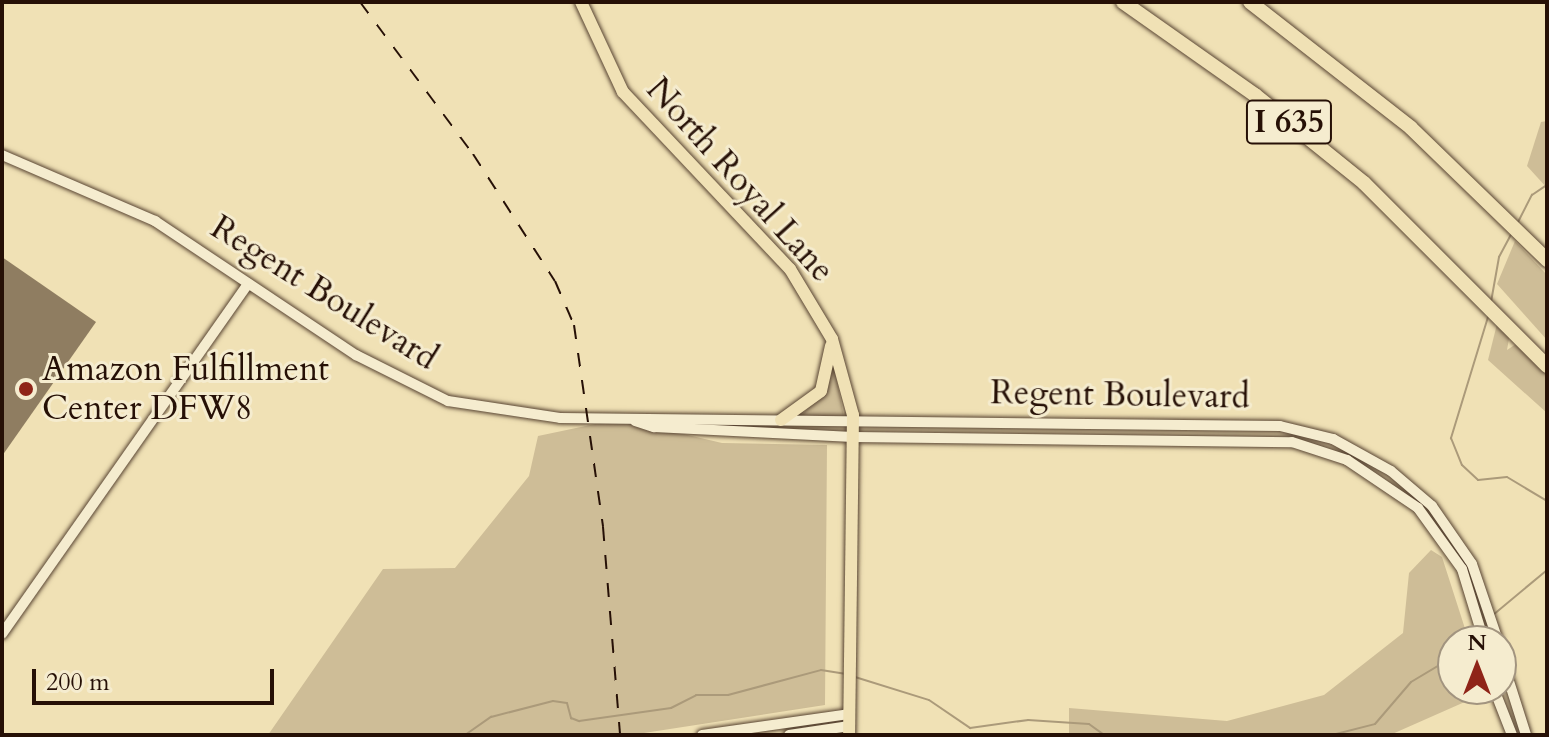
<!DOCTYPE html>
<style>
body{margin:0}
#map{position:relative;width:1549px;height:737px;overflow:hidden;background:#f0e1b5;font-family:Cardo,serif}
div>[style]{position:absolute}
.green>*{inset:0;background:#cebd97}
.stream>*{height:2px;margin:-1px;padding:0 1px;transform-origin:1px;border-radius:1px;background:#ab9a7a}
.building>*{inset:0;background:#8f7d61}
.roads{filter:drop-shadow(0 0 2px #584432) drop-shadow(0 0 2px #584432)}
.minor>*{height:10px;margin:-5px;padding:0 5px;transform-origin:5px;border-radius:5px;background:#f5eccf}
.major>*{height:12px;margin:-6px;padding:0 6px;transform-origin:6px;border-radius:6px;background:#f0e1b5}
.highway>*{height:14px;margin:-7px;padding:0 7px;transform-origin:7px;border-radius:7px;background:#f0e1b5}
.rail>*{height:2px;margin-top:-1px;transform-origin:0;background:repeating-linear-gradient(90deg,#261006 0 14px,transparent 0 28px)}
.dots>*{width:22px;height:22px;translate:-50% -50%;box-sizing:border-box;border:4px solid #f5eccf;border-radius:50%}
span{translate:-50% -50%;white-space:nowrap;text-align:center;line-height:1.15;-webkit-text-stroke:6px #f5eccf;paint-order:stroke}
.shield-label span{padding:2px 6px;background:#f5eccf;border:2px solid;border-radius:6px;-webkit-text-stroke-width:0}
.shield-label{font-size:32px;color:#261006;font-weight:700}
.street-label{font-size:34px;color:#261006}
.poi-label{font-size:34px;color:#261006}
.left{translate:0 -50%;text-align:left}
.frame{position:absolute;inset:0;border:4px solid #261006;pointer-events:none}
.north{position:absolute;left:1437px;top:625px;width:80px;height:80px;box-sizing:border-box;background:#f5eccf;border:2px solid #a2947f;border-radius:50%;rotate:0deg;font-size:22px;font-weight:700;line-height:32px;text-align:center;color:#261006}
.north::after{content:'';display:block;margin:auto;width:28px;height:36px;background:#8f2418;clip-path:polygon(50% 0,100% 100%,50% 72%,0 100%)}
.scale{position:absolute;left:32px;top:669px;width:242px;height:36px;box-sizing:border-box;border:4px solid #261006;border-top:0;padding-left:10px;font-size:24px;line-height:28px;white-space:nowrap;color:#261006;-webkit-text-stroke:6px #f5eccf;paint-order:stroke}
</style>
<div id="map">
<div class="green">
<i style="clip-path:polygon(1547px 121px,1547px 188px,1527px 166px,1541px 122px)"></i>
<i style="clip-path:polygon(1515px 241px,1547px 275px,1547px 340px,1497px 284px)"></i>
<i style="clip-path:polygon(1498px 320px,1510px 333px,1507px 350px,1519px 342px,1547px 376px,1547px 413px,1488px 360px)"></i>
<i style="clip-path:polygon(834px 366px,844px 417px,802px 415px,827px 388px)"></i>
<i style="clip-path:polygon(619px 419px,722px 443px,827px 445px,825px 705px,631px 735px,268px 735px,383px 569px,455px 568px,529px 476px,538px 436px)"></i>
<i style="clip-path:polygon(1431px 550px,1442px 557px,1469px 641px,1453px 641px,1453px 689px,1475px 689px,1476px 697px,1390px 735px,1069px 735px,1069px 708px,1227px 721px,1324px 695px,1403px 633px,1409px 573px)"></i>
</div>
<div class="stream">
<i style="left:1517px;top:224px;width:33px;rotate:-63deg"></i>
<i style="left:1532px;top:195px;width:18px;rotate:-34deg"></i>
<i style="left:1491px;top:302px;width:46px;rotate:-79.9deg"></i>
<i style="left:1499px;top:257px;width:27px;rotate:-62deg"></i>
<i style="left:1488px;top:317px;width:127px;rotate:107deg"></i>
<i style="left:1451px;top:438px;width:29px;rotate:68deg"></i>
<i style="left:1462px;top:465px;width:22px;rotate:43deg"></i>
<i style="left:1478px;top:480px;width:29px;rotate:-6deg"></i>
<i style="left:1507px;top:477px;width:47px;rotate:31deg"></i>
<i style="left:1493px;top:615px;width:70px;rotate:-39.8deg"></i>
<i style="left:1466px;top:641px;width:15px;rotate:-42deg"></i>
<i style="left:855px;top:677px;width:77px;rotate:17.3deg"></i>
<i style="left:929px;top:700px;width:50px;rotate:34.3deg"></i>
<i style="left:970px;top:728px;width:59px;rotate:-7.9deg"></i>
<i style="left:1028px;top:720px;width:61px;rotate:3.8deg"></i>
<i style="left:1089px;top:724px;width:19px;rotate:36deg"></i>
<i style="left:465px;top:735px;width:32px;rotate:-35deg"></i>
<i style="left:491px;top:717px;width:64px;rotate:-14.5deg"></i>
<i style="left:553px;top:701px;width:14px;rotate:8deg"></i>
<i style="left:567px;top:703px;width:16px;rotate:75deg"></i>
<i style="left:571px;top:718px;width:9px;rotate:21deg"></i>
<i style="left:579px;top:721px;width:93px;rotate:-8deg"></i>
<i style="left:671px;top:708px;width:28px;rotate:-27deg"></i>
<i style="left:696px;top:695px;width:32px"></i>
<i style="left:728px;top:695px;width:96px;rotate:-15deg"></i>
<i style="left:821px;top:670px;width:24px;rotate:9deg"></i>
<i style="left:1332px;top:735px;width:44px;rotate:-14.3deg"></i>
<i style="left:1375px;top:724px;width:55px;rotate:-49.4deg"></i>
<i style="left:1411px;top:682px;width:49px;rotate:-30.8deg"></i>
</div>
<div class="building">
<i style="clip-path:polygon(2px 257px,96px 322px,2px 456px)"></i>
</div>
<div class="roads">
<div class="minor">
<i style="left:2px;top:155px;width:167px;rotate:23.3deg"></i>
<i style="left:155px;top:221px;width:242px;rotate:33.7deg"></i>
<i style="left:356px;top:355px;width:103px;rotate:26.6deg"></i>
<i style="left:448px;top:401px;width:113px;rotate:8.6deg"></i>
<i style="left:560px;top:418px;width:720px;rotate:0.64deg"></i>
<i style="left:1280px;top:426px;width:55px;rotate:13.8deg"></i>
<i style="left:1333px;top:439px;width:66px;rotate:28.9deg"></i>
<i style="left:1391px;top:471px;width:54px;rotate:40.5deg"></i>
<i style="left:1432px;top:506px;width:70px;rotate:55.4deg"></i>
<i style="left:1472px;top:564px;width:81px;rotate:71.3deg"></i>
<i style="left:635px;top:421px;width:20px;rotate:18deg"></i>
<i style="left:654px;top:427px;width:199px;rotate:2.9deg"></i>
<i style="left:853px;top:437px;width:439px;rotate:0.7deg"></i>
<i style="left:1292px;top:442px;width:58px;rotate:18.1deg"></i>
<i style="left:1347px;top:460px;width:86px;rotate:34.1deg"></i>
<i style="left:1418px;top:508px;width:75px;rotate:54.2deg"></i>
<i style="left:1462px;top:569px;width:75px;rotate:73deg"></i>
<i style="left:2px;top:634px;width:428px;rotate:-54.9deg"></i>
<i style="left:1501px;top:656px;width:83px;rotate:72.4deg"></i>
<i style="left:1494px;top:689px;width:49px;rotate:68.6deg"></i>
<i style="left:702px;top:735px;width:148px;rotate:-8.1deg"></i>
<i style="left:789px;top:735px;width:61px;rotate:-8.5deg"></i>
</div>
<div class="major">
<i style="left:581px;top:2px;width:99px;rotate:65deg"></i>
<i style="left:623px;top:92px;width:243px;rotate:46.7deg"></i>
<i style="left:790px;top:269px;width:82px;rotate:59deg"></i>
<i style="left:832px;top:339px;width:79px;rotate:74.6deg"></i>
<i style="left:853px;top:415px;width:320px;rotate:90.7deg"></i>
<i style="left:781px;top:420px;width:49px;rotate:-35.9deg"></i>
<i style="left:821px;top:391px;width:46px;rotate:-77.5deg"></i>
</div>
<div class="highway">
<i style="left:1123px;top:2px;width:161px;rotate:35.2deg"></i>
<i style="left:1255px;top:95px;width:140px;rotate:38.9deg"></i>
<i style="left:1364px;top:183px;width:259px;rotate:45deg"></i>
<i style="left:1250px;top:2px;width:204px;rotate:38deg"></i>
<i style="left:1411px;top:128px;width:190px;rotate:44.1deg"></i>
</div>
</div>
<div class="rail">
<i style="left:360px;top:2px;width:189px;rotate:53.4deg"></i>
<i style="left:473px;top:154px;width:151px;rotate:57.2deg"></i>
<i style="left:555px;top:281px;width:48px;rotate:66.6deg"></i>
<i style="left:574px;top:325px;width:204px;rotate:81.8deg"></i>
<i style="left:603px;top:527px;width:209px;rotate:85.3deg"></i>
</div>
<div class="dots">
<i style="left:26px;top:389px;background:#8f2418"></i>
</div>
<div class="shield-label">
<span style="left:1289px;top:122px">I 635</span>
</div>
<div class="street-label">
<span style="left:740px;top:180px;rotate:48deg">North Royal Lane</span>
<span style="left:324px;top:293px;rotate:32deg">Regent Boulevard</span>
<span style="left:1120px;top:395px;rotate:1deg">Regent Boulevard</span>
</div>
<div class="poi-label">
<span class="left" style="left:42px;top:389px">Amazon Fulfillment<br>Center DFW8</span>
</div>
<div class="frame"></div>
<div class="north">N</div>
<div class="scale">200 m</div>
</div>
